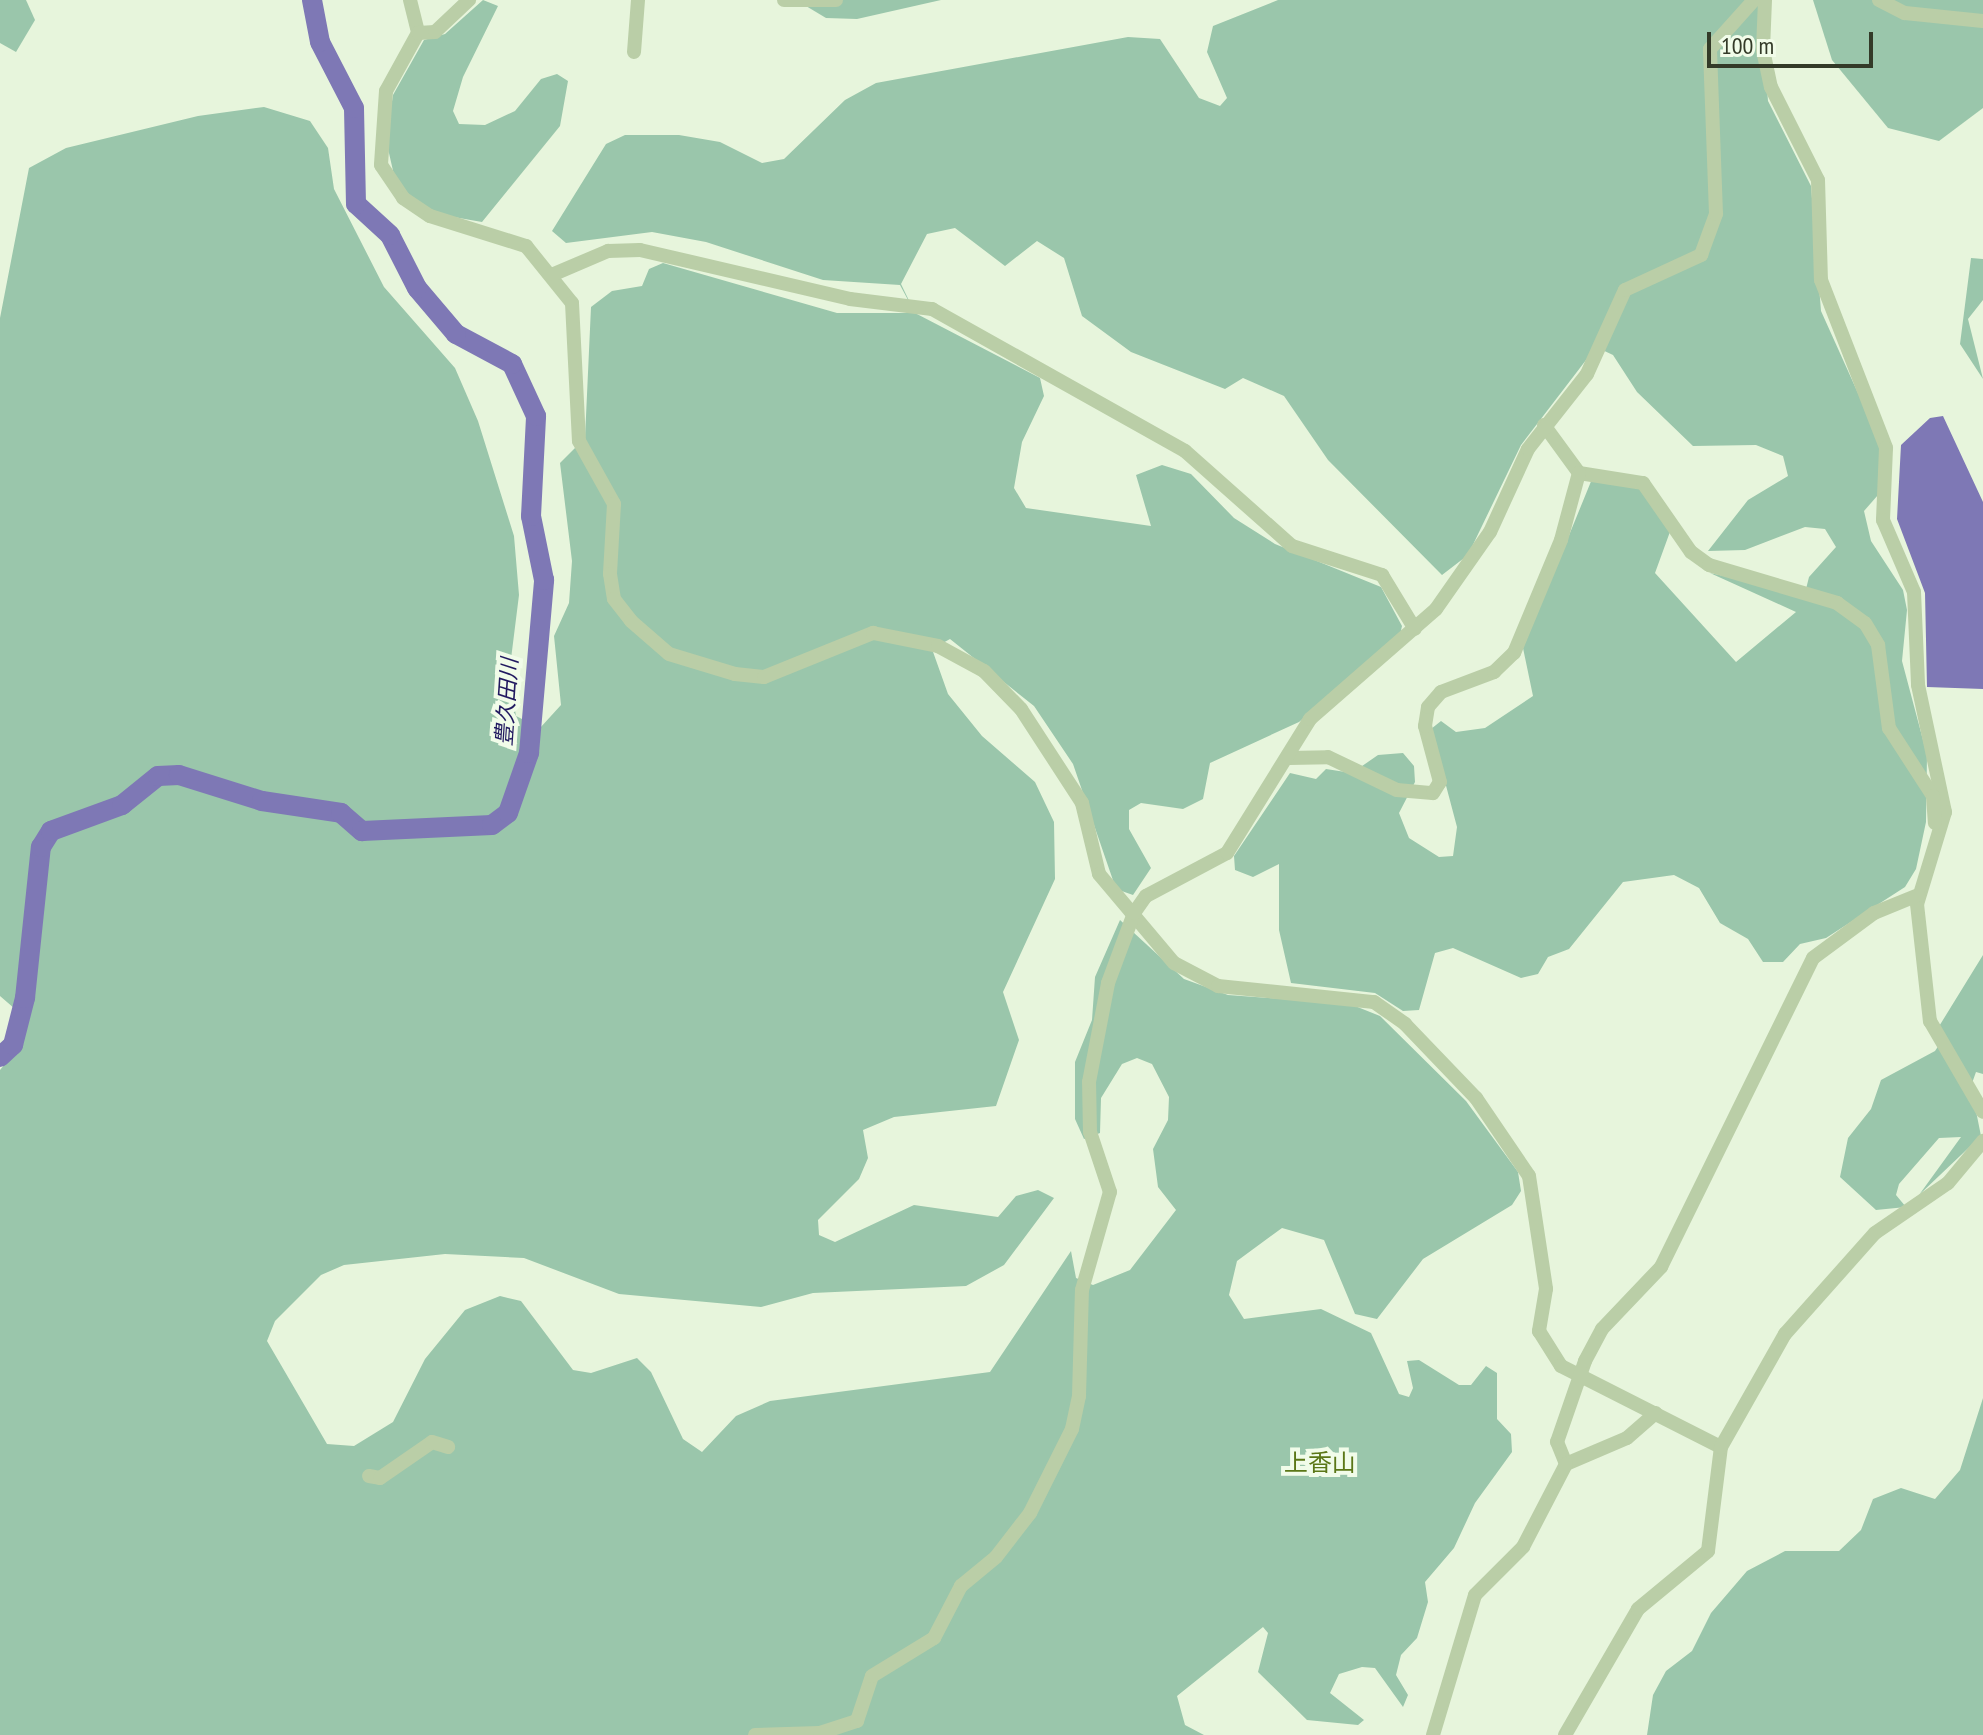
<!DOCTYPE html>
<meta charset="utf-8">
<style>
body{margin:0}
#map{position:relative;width:1983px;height:1735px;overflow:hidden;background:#e7f5dc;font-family:"PT Sans Narrow","Noto Sans JP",sans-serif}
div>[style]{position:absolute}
.green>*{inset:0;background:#9ac6ab}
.water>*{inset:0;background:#7e78b5}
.river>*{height:20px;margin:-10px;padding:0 10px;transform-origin:10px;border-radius:10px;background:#7e78b5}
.minor>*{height:14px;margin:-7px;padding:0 7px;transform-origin:7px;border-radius:7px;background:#bacea7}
span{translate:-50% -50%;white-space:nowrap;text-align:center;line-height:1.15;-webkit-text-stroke:8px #f1fce9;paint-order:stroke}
.water-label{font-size:22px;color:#211960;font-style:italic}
.quarter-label{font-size:24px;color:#5b7717}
.scale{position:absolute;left:1707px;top:32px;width:166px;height:36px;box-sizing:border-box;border:4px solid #333a28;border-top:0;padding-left:10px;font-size:24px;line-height:28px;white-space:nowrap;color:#333a28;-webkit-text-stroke:6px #f1fce9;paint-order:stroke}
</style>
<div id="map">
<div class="green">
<i style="clip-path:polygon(0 0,26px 0,35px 20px,16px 52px,0 43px)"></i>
<i style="clip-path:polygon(483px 0,498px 6px,463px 77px,453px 111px,459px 124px,485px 125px,515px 111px,541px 79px,557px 74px,568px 81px,560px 126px,482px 222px,442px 215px,411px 199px,394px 175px,386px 140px,393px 95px,424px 40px,445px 34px)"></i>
<i style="clip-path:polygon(796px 0,941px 0,857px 19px,826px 18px)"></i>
<i style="clip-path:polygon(1278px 0,1760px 0,1768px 101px,1811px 186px,1821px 311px,1880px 442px,1878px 495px,1864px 511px,1871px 541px,1903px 590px,1907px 610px,1902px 661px,1927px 755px,1926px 822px,1916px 869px,1905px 887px,1826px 938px,1800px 944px,1783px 962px,1763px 962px,1748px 939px,1720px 923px,1699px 888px,1674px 875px,1623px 882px,1569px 949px,1548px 957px,1538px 974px,1521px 978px,1453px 948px,1435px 953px,1419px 1010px,1403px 1011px,1375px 993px,1291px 983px,1279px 930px,1279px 864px,1253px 877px,1235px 870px,1234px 856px,1290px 773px,1316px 779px,1326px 769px,1352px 773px,1378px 755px,1403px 753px,1414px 766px,1415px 782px,1399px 813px,1409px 838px,1439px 857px,1453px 856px,1457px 827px,1431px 729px,1441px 721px,1456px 732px,1485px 728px,1533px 696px,1523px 648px,1592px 479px,1641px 486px,1671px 529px,1655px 573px,1736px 662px,1796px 612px,1710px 573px,1805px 593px,1809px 577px,1836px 547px,1825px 529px,1805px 527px,1745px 550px,1708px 551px,1748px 500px,1788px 476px,1783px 456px,1756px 445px,1693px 446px,1637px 392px,1613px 355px,1596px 347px,1521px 445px,1468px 555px,1442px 575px,1328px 460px,1284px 396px,1243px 378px,1225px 389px,1131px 352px,1082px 316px,1064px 258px,1037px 241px,1005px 266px,955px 228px,927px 234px,901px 284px,915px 313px,1040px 378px,1044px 396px,1022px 442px,1014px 488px,1026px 508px,1151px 526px,1136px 475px,1162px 465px,1191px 474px,1234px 518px,1275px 544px,1381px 587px,1402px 626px,1399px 639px,1299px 722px,1210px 763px,1203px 799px,1183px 809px,1141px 803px,1129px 810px,1129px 829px,1151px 868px,1133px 895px,1116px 889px,1073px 764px,1034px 706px,950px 639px,932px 649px,948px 694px,982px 736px,1035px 782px,1054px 822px,1055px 879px,1003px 992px,1019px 1040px,996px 1106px,894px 1117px,863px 1130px,868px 1158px,859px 1179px,818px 1220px,819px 1235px,835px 1242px,914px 1205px,998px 1217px,1016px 1196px,1038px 1190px,1054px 1198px,1004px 1265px,966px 1286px,813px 1293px,761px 1307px,619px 1294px,524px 1258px,445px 1254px,344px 1265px,321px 1275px,275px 1321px,267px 1341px,327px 1444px,354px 1446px,393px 1422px,425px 1359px,465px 1310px,500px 1296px,521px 1301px,573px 1370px,591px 1373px,637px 1358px,651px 1372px,683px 1439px,702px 1452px,736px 1416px,770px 1401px,990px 1372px,1071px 1251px,1076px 1278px,1093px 1285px,1130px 1270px,1176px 1210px,1158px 1187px,1153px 1149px,1168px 1120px,1169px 1097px,1152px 1064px,1137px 1058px,1122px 1064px,1101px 1098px,1100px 1133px,1084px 1139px,1075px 1119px,1075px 1062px,1092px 1020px,1095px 977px,1120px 920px,1184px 979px,1228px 995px,1350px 1004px,1380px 1016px,1466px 1101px,1518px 1172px,1521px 1191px,1512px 1205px,1423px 1259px,1377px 1319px,1355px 1314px,1324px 1240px,1282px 1228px,1237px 1261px,1229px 1295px,1244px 1319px,1321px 1309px,1371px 1333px,1399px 1394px,1409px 1397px,1413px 1388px,1407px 1361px,1419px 1360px,1459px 1385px,1471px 1385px,1486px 1366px,1497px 1373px,1497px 1419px,1511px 1434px,1512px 1452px,1475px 1503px,1454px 1548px,1425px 1582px,1428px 1602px,1417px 1638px,1401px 1655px,1396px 1675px,1408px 1695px,1403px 1707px,1375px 1668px,1362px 1667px,1339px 1674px,1330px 1693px,1364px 1720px,1358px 1725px,1307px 1720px,1258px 1672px,1268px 1633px,1263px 1627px,1177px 1696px,1185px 1725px,1204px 1735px,0 1735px,0 1070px,24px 1041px,22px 1015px,0 996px,0 318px,29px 168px,66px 148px,198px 116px,264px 107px,310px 121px,328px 148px,334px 189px,384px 287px,455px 368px,478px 421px,514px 536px,519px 595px,509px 675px,516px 716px,540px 728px,561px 705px,554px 636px,569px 603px,572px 561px,560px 463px,585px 438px,591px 307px,612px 291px,642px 286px,649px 269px,663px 263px,837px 313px,915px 313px,900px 285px,823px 280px,706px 242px,652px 232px,566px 243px,552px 231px,606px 144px,625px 135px,679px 135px,720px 142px,762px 163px,784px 159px,845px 100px,876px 83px,1128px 37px,1160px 39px,1199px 98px,1220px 106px,1227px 98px,1207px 52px,1213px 26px)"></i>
<i style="clip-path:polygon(1813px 0,1983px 0,1983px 108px,1939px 141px,1888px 128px,1832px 60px)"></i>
<i style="clip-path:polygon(1971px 258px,1983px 259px,1983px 300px,1968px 319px,1983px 379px,1960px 344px)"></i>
<i style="clip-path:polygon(1983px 955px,1983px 1074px,1976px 1072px,1971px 1086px,1981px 1136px,1919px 1195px,1961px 1137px,1939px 1138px,1899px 1184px,1896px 1195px,1906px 1207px,1876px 1210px,1840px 1177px,1848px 1138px,1871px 1109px,1881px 1080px,1935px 1051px,1943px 1039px,1938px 1028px)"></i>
<i style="clip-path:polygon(1983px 1398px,1983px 1735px,1647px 1735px,1653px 1695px,1666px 1671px,1692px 1651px,1711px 1613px,1747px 1571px,1785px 1551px,1839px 1551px,1861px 1530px,1873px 1499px,1901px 1488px,1935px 1499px,1960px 1470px)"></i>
</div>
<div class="water">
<i style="clip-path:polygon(1943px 416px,1983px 502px,1983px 689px,1927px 687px,1925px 593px,1897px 519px,1901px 445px,1930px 418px)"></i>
</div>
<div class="river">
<i style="left:0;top:1057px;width:18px;rotate:-43deg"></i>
<i style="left:13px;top:1045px;width:49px;rotate:-75.7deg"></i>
<i style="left:25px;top:998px;width:152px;rotate:-84deg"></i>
<i style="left:41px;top:847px;width:19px;rotate:-58deg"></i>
<i style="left:51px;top:831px;width:76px;rotate:-20.1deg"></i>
<i style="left:122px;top:805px;width:46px;rotate:-38.9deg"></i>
<i style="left:158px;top:776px;width:21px;rotate:-3deg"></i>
<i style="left:179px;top:775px;width:87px;rotate:17.4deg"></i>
<i style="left:262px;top:801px;width:80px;rotate:8.6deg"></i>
<i style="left:341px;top:813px;width:28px;rotate:41deg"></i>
<i style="left:362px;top:831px;width:130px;rotate:-2.6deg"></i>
<i style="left:492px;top:825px;width:20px;rotate:-37deg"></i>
<i style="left:508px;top:813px;width:64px;rotate:-70.7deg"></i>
<i style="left:529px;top:753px;width:174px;rotate:-85deg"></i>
<i style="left:544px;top:580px;width:65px;rotate:-101.5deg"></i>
<i style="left:531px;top:516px;width:100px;rotate:-87.1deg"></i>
<i style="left:536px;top:416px;width:57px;rotate:-114.8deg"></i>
<i style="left:512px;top:364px;width:64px;rotate:-151.8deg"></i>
<i style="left:456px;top:334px;width:60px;rotate:-130.3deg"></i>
<i style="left:417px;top:288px;width:59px;rotate:-117deg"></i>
<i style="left:390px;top:235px;width:46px;rotate:-137.6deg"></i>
<i style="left:356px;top:204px;width:96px;rotate:-91.2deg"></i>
<i style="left:354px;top:108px;width:74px;rotate:-117.3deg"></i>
<i style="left:320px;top:42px;width:43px;rotate:-100.8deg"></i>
</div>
<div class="minor">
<i style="left:410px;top:0;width:34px;rotate:76deg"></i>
<i style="left:418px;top:33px;width:66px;rotate:118.9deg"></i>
<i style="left:386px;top:91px;width:74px;rotate:93.9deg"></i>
<i style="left:381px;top:165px;width:40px;rotate:56deg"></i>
<i style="left:403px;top:198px;width:32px;rotate:34deg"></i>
<i style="left:430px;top:216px;width:101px;rotate:17.4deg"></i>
<i style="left:526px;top:246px;width:73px;rotate:51.1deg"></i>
<i style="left:572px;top:303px;width:138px;rotate:87.1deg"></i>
<i style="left:579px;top:441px;width:72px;rotate:60.9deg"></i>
<i style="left:614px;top:504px;width:70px;rotate:93.3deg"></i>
<i style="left:610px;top:574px;width:25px;rotate:81deg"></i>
<i style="left:614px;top:599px;width:28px;rotate:52deg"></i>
<i style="left:631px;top:621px;width:50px;rotate:41deg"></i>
<i style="left:669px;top:654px;width:69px;rotate:16.9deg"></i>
<i style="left:735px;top:674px;width:29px;rotate:6deg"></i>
<i style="left:764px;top:677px;width:118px;rotate:-22deg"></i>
<i style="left:873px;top:633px;width:66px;rotate:11.3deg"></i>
<i style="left:938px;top:646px;width:52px;rotate:28.5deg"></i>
<i style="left:984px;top:671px;width:53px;rotate:45.8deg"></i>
<i style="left:1021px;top:709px;width:112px;rotate:57deg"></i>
<i style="left:1082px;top:803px;width:73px;rotate:76.5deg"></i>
<i style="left:1099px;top:874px;width:116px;rotate:49.9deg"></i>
<i style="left:1174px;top:963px;width:50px;rotate:27.6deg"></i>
<i style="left:1218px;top:986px;width:157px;rotate:5.9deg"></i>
<i style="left:1374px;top:1002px;width:38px;rotate:35deg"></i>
<i style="left:1405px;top:1024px;width:103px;rotate:46.2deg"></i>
<i style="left:1476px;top:1098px;width:94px;rotate:55.8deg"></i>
<i style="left:1529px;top:1176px;width:114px;rotate:81.4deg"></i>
<i style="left:1546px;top:1289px;width:43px;rotate:99.5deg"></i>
<i style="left:1539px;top:1331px;width:41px;rotate:57.8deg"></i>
<i style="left:1561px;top:1366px;width:179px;rotate:26.9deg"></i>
<i style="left:784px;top:0;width:52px"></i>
<i style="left:1765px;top:0;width:50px;rotate:92.3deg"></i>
<i style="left:1763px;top:50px;width:38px;rotate:78deg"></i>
<i style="left:1771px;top:87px;width:104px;rotate:63.2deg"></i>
<i style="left:1818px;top:180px;width:100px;rotate:88.3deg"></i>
<i style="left:1821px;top:280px;width:180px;rotate:68.8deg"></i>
<i style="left:1886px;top:448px;width:72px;rotate:92.4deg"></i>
<i style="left:1883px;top:520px;width:78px;rotate:66.7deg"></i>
<i style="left:1914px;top:592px;width:93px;rotate:87.5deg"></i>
<i style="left:1918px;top:685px;width:130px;rotate:78deg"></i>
<i style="left:1945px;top:812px;width:96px;rotate:106.9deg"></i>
<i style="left:1917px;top:904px;width:118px;rotate:83.7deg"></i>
<i style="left:1930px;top:1021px;width:105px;rotate:59.8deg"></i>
<i style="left:1879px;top:0;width:29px;rotate:27deg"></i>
<i style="left:1905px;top:13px;width:78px;rotate:5.9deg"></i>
<i style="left:418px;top:33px;width:17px;rotate:-3deg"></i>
<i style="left:435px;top:32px;width:47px;rotate:-43.3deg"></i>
<i style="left:634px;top:52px;width:52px;rotate:-85.6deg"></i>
<i style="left:554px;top:274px;width:59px;rotate:-23.1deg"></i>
<i style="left:608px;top:251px;width:32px;rotate:-2deg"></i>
<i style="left:640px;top:250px;width:216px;rotate:13.1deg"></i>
<i style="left:850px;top:299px;width:83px;rotate:7deg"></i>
<i style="left:932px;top:309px;width:290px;rotate:29.3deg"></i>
<i style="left:1185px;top:451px;width:143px;rotate:41.6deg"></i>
<i style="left:1292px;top:546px;width:95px;rotate:17.9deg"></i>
<i style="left:1382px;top:575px;width:63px;rotate:58.6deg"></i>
<i style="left:1544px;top:425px;width:59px;rotate:53.9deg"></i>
<i style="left:1579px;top:473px;width:65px;rotate:8.9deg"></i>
<i style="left:1643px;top:483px;width:84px;rotate:55.2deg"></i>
<i style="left:1691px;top:552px;width:22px;rotate:36deg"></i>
<i style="left:1709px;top:565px;width:134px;rotate:16.5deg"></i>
<i style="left:1837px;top:603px;width:34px;rotate:36deg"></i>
<i style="left:1865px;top:623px;width:26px;rotate:59deg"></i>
<i style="left:1878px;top:645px;width:84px;rotate:82.5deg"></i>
<i style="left:1889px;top:728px;width:81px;rotate:57.1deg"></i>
<i style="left:1933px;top:796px;width:27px;rotate:86deg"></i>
<i style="left:1289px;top:758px;width:39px;rotate:-1deg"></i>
<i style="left:1328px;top:757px;width:76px;rotate:25.6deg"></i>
<i style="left:1397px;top:790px;width:36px;rotate:5deg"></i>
<i style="left:1433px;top:793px;width:13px;rotate:-58deg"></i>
<i style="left:1440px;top:782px;width:58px;rotate:-105deg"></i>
<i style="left:1425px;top:726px;width:19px;rotate:-81deg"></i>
<i style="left:1428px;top:707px;width:20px;rotate:-49deg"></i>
<i style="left:1441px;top:692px;width:57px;rotate:-20.7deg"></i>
<i style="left:1494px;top:672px;width:28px;rotate:-44deg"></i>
<i style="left:1514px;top:653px;width:122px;rotate:-67.4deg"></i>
<i style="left:1561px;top:540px;width:69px;rotate:-75deg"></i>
<i style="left:1566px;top:1464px;width:24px;rotate:-112deg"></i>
<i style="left:1557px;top:1442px;width:86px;rotate:-70.9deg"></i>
<i style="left:1585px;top:1361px;width:36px;rotate:-62deg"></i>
<i style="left:1602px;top:1329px;width:86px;rotate:-46.4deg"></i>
<i style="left:1661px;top:1267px;width:344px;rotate:-63.8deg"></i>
<i style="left:1813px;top:958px;width:76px;rotate:-36.4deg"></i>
<i style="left:1874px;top:913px;width:48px;rotate:-22.2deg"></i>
<i style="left:1566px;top:1464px;width:66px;rotate:-23.1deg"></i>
<i style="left:1627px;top:1438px;width:38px;rotate:-41deg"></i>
<i style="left:369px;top:1476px;width:11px;rotate:10deg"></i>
<i style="left:380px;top:1478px;width:63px;rotate:-34.7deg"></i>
<i style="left:432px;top:1442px;width:17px;rotate:17deg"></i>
<i style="left:755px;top:1735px;width:65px;rotate:-1.8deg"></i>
<i style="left:820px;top:1733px;width:39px;rotate:-18deg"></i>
<i style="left:857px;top:1721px;width:47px;rotate:-71.6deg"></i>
<i style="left:872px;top:1676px;width:73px;rotate:-31.5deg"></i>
<i style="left:934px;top:1638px;width:59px;rotate:-62.6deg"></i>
<i style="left:961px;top:1586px;width:45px;rotate:-39.6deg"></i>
<i style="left:996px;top:1557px;width:56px;rotate:-52.3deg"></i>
<i style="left:1030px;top:1513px;width:94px;rotate:-63.4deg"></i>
<i style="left:1072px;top:1429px;width:34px;rotate:-78deg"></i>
<i style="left:1079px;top:1396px;width:106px;rotate:-88.4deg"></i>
<i style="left:1082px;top:1290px;width:102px;rotate:-74.1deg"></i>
<i style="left:1110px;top:1192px;width:63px;rotate:-108.4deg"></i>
<i style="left:1090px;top:1132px;width:50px;rotate:-91.1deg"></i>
<i style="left:1089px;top:1082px;width:101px;rotate:-79.1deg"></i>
<i style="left:1108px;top:983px;width:75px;rotate:-69.6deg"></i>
<i style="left:1134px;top:913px;width:21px;rotate:-55deg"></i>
<i style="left:1146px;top:896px;width:92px;rotate:-28deg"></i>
<i style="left:1227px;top:853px;width:158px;rotate:-58.2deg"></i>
<i style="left:1310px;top:719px;width:167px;rotate:-41.1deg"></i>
<i style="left:1436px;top:609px;width:94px;rotate:-55deg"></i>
<i style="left:1490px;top:532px;width:91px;rotate:-65.4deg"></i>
<i style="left:1528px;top:449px;width:95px;rotate:-51.8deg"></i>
<i style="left:1587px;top:374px;width:92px;rotate:-65.7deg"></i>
<i style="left:1625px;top:290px;width:84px;rotate:-24.7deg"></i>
<i style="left:1701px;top:255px;width:44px;rotate:-69.9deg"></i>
<i style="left:1716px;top:214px;width:165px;rotate:-92.1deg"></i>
<i style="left:1710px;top:49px;width:66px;rotate:-48.1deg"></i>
<i style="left:1433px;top:1735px;width:146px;rotate:-73.3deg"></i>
<i style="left:1475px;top:1595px;width:68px;rotate:-45deg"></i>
<i style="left:1523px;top:1547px;width:93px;rotate:-62.6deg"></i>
<i style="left:1565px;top:1735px;width:146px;rotate:-59.9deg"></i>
<i style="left:1638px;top:1609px;width:91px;rotate:-39.6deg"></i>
<i style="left:1708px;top:1551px;width:105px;rotate:-82.9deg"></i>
<i style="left:1721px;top:1447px;width:130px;rotate:-60.5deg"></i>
<i style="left:1785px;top:1334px;width:135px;rotate:-48.3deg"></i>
<i style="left:1875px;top:1233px;width:88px;rotate:-34.4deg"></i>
<i style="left:1948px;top:1183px;width:55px;rotate:-50.2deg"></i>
</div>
<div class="water-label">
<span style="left:507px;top:702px;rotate:-86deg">豊久田川</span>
</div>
<div class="quarter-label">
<span style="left:1320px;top:1463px">上香山</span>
</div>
<div class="scale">100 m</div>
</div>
